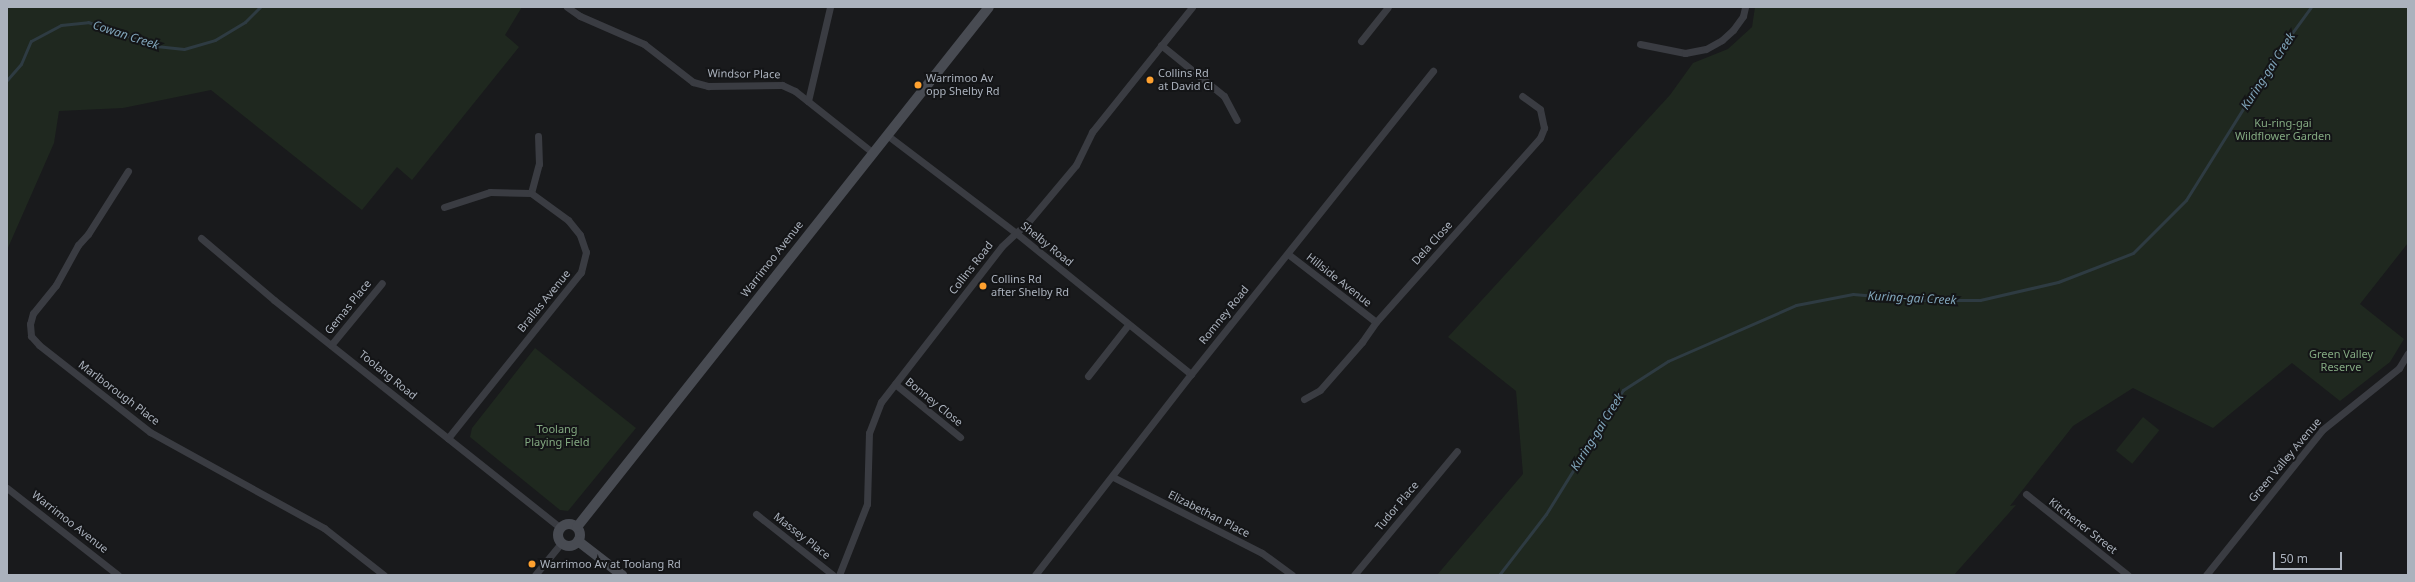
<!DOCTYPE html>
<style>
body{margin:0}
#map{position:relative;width:2415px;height:582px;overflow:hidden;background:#191a1c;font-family:"Noto Sans",sans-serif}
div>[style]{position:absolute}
.green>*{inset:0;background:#1f281f;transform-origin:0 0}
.stream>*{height:3px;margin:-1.5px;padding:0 1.5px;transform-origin:1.5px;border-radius:1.5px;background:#2e3b42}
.street>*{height:7px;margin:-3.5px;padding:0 3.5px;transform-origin:3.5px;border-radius:3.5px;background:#3a3c42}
.secondary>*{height:10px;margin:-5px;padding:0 5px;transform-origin:5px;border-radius:5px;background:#484b52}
.secondary>.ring{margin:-5px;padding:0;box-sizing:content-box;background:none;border:10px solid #484b52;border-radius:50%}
.dots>*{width:11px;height:11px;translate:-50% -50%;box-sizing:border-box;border:2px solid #141517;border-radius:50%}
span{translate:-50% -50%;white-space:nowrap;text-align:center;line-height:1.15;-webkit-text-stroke:4px #141517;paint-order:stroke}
.street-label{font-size:11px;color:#abb2bd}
.poi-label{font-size:11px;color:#abb2bd}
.left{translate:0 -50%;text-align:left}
.park-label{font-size:11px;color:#83a981}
.water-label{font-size:12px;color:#80a5ba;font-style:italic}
.frame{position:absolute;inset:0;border:8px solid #abb2bd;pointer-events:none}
.scale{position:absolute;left:2273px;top:552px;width:69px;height:18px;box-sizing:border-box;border:2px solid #abb2bd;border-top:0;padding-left:5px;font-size:12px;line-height:14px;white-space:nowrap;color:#abb2bd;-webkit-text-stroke:3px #141517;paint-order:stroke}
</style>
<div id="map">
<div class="green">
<i style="clip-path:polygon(7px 7px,522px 7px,505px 35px,519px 47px,412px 180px,397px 167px,362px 210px,211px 90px,123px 108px,59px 111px,54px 143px,7px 250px)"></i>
<i style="clip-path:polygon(1755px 7px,2408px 7px,2408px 243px,2360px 304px,2404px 339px,2390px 362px,2340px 401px,2292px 363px,2213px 428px,2133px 388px,2073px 426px,2010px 506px,2016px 505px,1954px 575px,1437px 575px,1523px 474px,1516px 391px,1448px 337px,1670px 95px,1693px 63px,1728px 49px,1752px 27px)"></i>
<i style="clip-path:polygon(535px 348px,636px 428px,568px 511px,560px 510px,470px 437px,472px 428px)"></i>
<i style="left:2143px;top:417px;width:21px;height:43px;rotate:39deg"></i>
</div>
<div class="stream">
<i style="left:7px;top:80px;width:21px;rotate:-49deg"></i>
<i style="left:21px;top:64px;width:25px;rotate:-67deg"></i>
<i style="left:31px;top:41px;width:34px;rotate:-28deg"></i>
<i style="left:61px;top:25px;width:27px;rotate:-6deg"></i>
<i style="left:88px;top:22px;width:72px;rotate:19.4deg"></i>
<i style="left:156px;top:46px;width:28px;rotate:6deg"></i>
<i style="left:184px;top:49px;width:32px;rotate:-16deg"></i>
<i style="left:215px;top:40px;width:35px;rotate:-31deg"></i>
<i style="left:245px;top:22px;width:21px;rotate:-45deg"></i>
<i style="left:1499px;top:575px;width:77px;rotate:-52.4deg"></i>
<i style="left:1546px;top:514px;width:146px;rotate:-58.2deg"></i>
<i style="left:1623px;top:390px;width:54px;rotate:-32.8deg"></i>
<i style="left:1668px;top:361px;width:140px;rotate:-23.6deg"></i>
<i style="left:1796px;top:305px;width:58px;rotate:-10.9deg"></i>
<i style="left:1853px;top:294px;width:69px;rotate:5deg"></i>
<i style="left:1922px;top:300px;width:58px"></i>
<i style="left:1980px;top:300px;width:80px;rotate:-13deg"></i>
<i style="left:2058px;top:282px;width:80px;rotate:-21.1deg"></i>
<i style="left:2133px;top:253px;width:75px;rotate:-45deg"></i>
<i style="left:2186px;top:200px;width:176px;rotate:-58deg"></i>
<i style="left:2279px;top:51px;width:54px;rotate:-54deg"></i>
</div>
<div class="street">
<i style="left:567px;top:7px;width:16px;rotate:35deg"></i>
<i style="left:580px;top:16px;width:70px;rotate:23.6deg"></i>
<i style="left:644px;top:44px;width:62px;rotate:37.8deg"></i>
<i style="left:693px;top:82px;width:16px;rotate:15deg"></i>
<i style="left:708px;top:86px;width:74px;rotate:-0.8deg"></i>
<i style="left:782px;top:85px;width:14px;rotate:25deg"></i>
<i style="left:795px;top:91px;width:98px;rotate:38.4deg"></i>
<i style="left:1361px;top:41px;width:43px;rotate:-51.5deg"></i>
<i style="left:1640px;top:44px;width:46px;rotate:11.3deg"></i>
<i style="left:1685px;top:53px;width:21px;rotate:-11deg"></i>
<i style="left:1706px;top:49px;width:18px;rotate:-29deg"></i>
<i style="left:1722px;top:40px;width:15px;rotate:-42deg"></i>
<i style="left:1733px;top:30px;width:17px;rotate:-54deg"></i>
<i style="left:1743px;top:16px;width:9px;rotate:-77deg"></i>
<i style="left:1161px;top:45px;width:81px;rotate:39deg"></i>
<i style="left:1224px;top:96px;width:27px;rotate:62deg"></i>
<i style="left:808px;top:101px;width:97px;rotate:-76.8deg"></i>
<i style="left:887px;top:135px;width:162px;rotate:37.2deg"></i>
<i style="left:1016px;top:233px;width:225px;rotate:38.9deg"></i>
<i style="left:128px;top:171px;width:75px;rotate:122.4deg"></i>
<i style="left:88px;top:234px;width:15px;rotate:132deg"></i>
<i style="left:78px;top:245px;width:46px;rotate:118.8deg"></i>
<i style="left:56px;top:285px;width:36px;rotate:129deg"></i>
<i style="left:33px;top:313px;width:11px;rotate:105deg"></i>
<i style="left:30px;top:324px;width:12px;rotate:85deg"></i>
<i style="left:31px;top:336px;width:12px;rotate:48deg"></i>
<i style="left:39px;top:345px;width:141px;rotate:38.1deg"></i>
<i style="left:150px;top:432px;width:199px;rotate:28.9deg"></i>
<i style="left:324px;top:528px;width:76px;rotate:38.1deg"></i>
<i style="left:531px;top:193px;width:30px;rotate:-75deg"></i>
<i style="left:539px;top:164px;width:28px;rotate:-92deg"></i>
<i style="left:444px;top:207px;width:48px;rotate:-18.1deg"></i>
<i style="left:490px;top:192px;width:41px;rotate:1.4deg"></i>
<i style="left:531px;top:193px;width:46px;rotate:36.1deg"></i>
<i style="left:568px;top:220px;width:19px;rotate:51deg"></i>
<i style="left:580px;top:235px;width:18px;rotate:71deg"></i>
<i style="left:586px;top:252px;width:21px;rotate:104deg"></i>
<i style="left:581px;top:272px;width:213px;rotate:128.7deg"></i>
<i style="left:201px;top:238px;width:96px;rotate:40.3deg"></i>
<i style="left:274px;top:300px;width:367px;rotate:38.5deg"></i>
<i style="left:1288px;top:254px;width:111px;rotate:37.7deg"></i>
<i style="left:331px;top:345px;width:80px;rotate:-50.6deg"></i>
<i style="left:1088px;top:376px;width:65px;rotate:-51.9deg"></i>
<i style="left:895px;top:384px;width:84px;rotate:39.2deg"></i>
<i style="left:1304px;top:399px;width:18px;rotate:-29deg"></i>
<i style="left:1320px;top:390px;width:64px;rotate:-48.8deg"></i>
<i style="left:1362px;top:342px;width:24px;rotate:-55deg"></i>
<i style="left:1376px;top:322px;width:246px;rotate:-48.3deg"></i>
<i style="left:1540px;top:138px;width:11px;rotate:-68deg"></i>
<i style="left:1544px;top:128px;width:19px;rotate:-102deg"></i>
<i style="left:1540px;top:109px;width:22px;rotate:-144deg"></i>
<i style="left:1113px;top:477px;width:167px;rotate:27deg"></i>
<i style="left:1262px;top:553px;width:37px;rotate:36deg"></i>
<i style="left:7px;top:488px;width:141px;rotate:38.1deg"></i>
<i style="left:2026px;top:494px;width:130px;rotate:38.5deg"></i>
<i style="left:756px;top:514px;width:98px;rotate:38.4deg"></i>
<i style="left:535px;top:575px;width:43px;rotate:-50.7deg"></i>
<i style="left:839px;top:575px;width:76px;rotate:-68.5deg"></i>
<i style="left:867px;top:504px;width:71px;rotate:-88.4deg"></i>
<i style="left:869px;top:433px;width:33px;rotate:-69deg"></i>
<i style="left:881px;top:402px;width:197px;rotate:-52.2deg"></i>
<i style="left:1002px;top:246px;width:37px;rotate:-43deg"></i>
<i style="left:1029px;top:221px;width:73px;rotate:-50deg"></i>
<i style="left:1076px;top:165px;width:37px;rotate:-64deg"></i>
<i style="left:1092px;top:132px;width:160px;rotate:-51.3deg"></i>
<i style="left:1035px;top:575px;width:254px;rotate:-52.2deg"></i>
<i style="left:1191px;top:374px;width:388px;rotate:-51.4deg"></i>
<i style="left:1354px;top:575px;width:161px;rotate:-50.3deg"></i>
<i style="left:2206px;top:575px;width:186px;rotate:-51.3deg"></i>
<i style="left:2322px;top:430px;width:99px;rotate:-38.8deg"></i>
<i style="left:2399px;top:368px;width:17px;rotate:-59deg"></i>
</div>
<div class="secondary">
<i class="ring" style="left:558px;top:524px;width:12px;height:12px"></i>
<i style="left:577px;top:527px;width:663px;rotate:-51.61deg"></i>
<i style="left:578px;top:541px;width:56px;rotate:37.7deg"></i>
</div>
<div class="dots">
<i style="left:1150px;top:80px;background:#ffa12f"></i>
<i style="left:918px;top:85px;background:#ffa12f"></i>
<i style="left:983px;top:286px;background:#ffa12f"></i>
<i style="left:532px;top:564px;background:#ffa12f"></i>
</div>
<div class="street-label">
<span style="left:744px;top:74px;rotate:1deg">Windsor Place</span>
<span style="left:1432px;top:243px;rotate:-48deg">Dela Close</span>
<span style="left:1047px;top:244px;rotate:39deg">Shelby Road</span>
<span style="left:772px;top:259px;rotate:-52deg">Warrimoo Avenue</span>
<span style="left:971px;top:268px;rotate:-52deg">Collins Road</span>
<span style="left:1339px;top:280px;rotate:38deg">Hillside Avenue</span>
<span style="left:544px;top:301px;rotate:-51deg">Brallas Avenue</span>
<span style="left:348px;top:307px;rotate:-51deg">Gemas Place</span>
<span style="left:1224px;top:315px;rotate:-51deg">Romney Road</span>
<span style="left:388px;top:375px;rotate:39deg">Toolang Road</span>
<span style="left:119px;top:393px;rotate:37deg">Marlborough Place</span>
<span style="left:934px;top:402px;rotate:39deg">Bonney Close</span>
<span style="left:2285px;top:460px;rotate:-50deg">Green Valley Avenue</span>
<span style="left:1397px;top:506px;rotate:-50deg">Tudor Place</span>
<span style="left:1209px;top:514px;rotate:27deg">Elizabethan Place</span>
<span style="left:70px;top:522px;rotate:38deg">Warrimoo Avenue</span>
<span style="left:2083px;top:526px;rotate:38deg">Kitchener Street</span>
<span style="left:802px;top:536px;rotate:38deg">Massey Place</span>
</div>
<div class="poi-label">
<span class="left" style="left:1158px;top:80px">Collins Rd<br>at David Cl</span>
<span class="left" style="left:926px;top:85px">Warrimoo Av<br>opp Shelby Rd</span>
<span class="left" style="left:991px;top:286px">Collins Rd<br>after Shelby Rd</span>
<span class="left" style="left:540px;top:564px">Warrimoo Av at Toolang Rd</span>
</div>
<div class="park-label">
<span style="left:2283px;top:130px">Ku-ring-gai<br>Wildflower Garden</span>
<span style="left:2341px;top:361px">Green Valley<br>Reserve</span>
<span style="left:557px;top:436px">Toolang<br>Playing Field</span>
</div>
<div class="water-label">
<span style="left:126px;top:35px;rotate:18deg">Cowan Creek</span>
<span style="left:2268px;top:71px;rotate:-57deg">Kuring-gai Creek</span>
<span style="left:1912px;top:298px;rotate:3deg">Kuring-gai Creek</span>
<span style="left:1597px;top:432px;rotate:-58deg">Kuring-gai Creek</span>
</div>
<div class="frame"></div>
<div class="scale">50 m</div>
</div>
